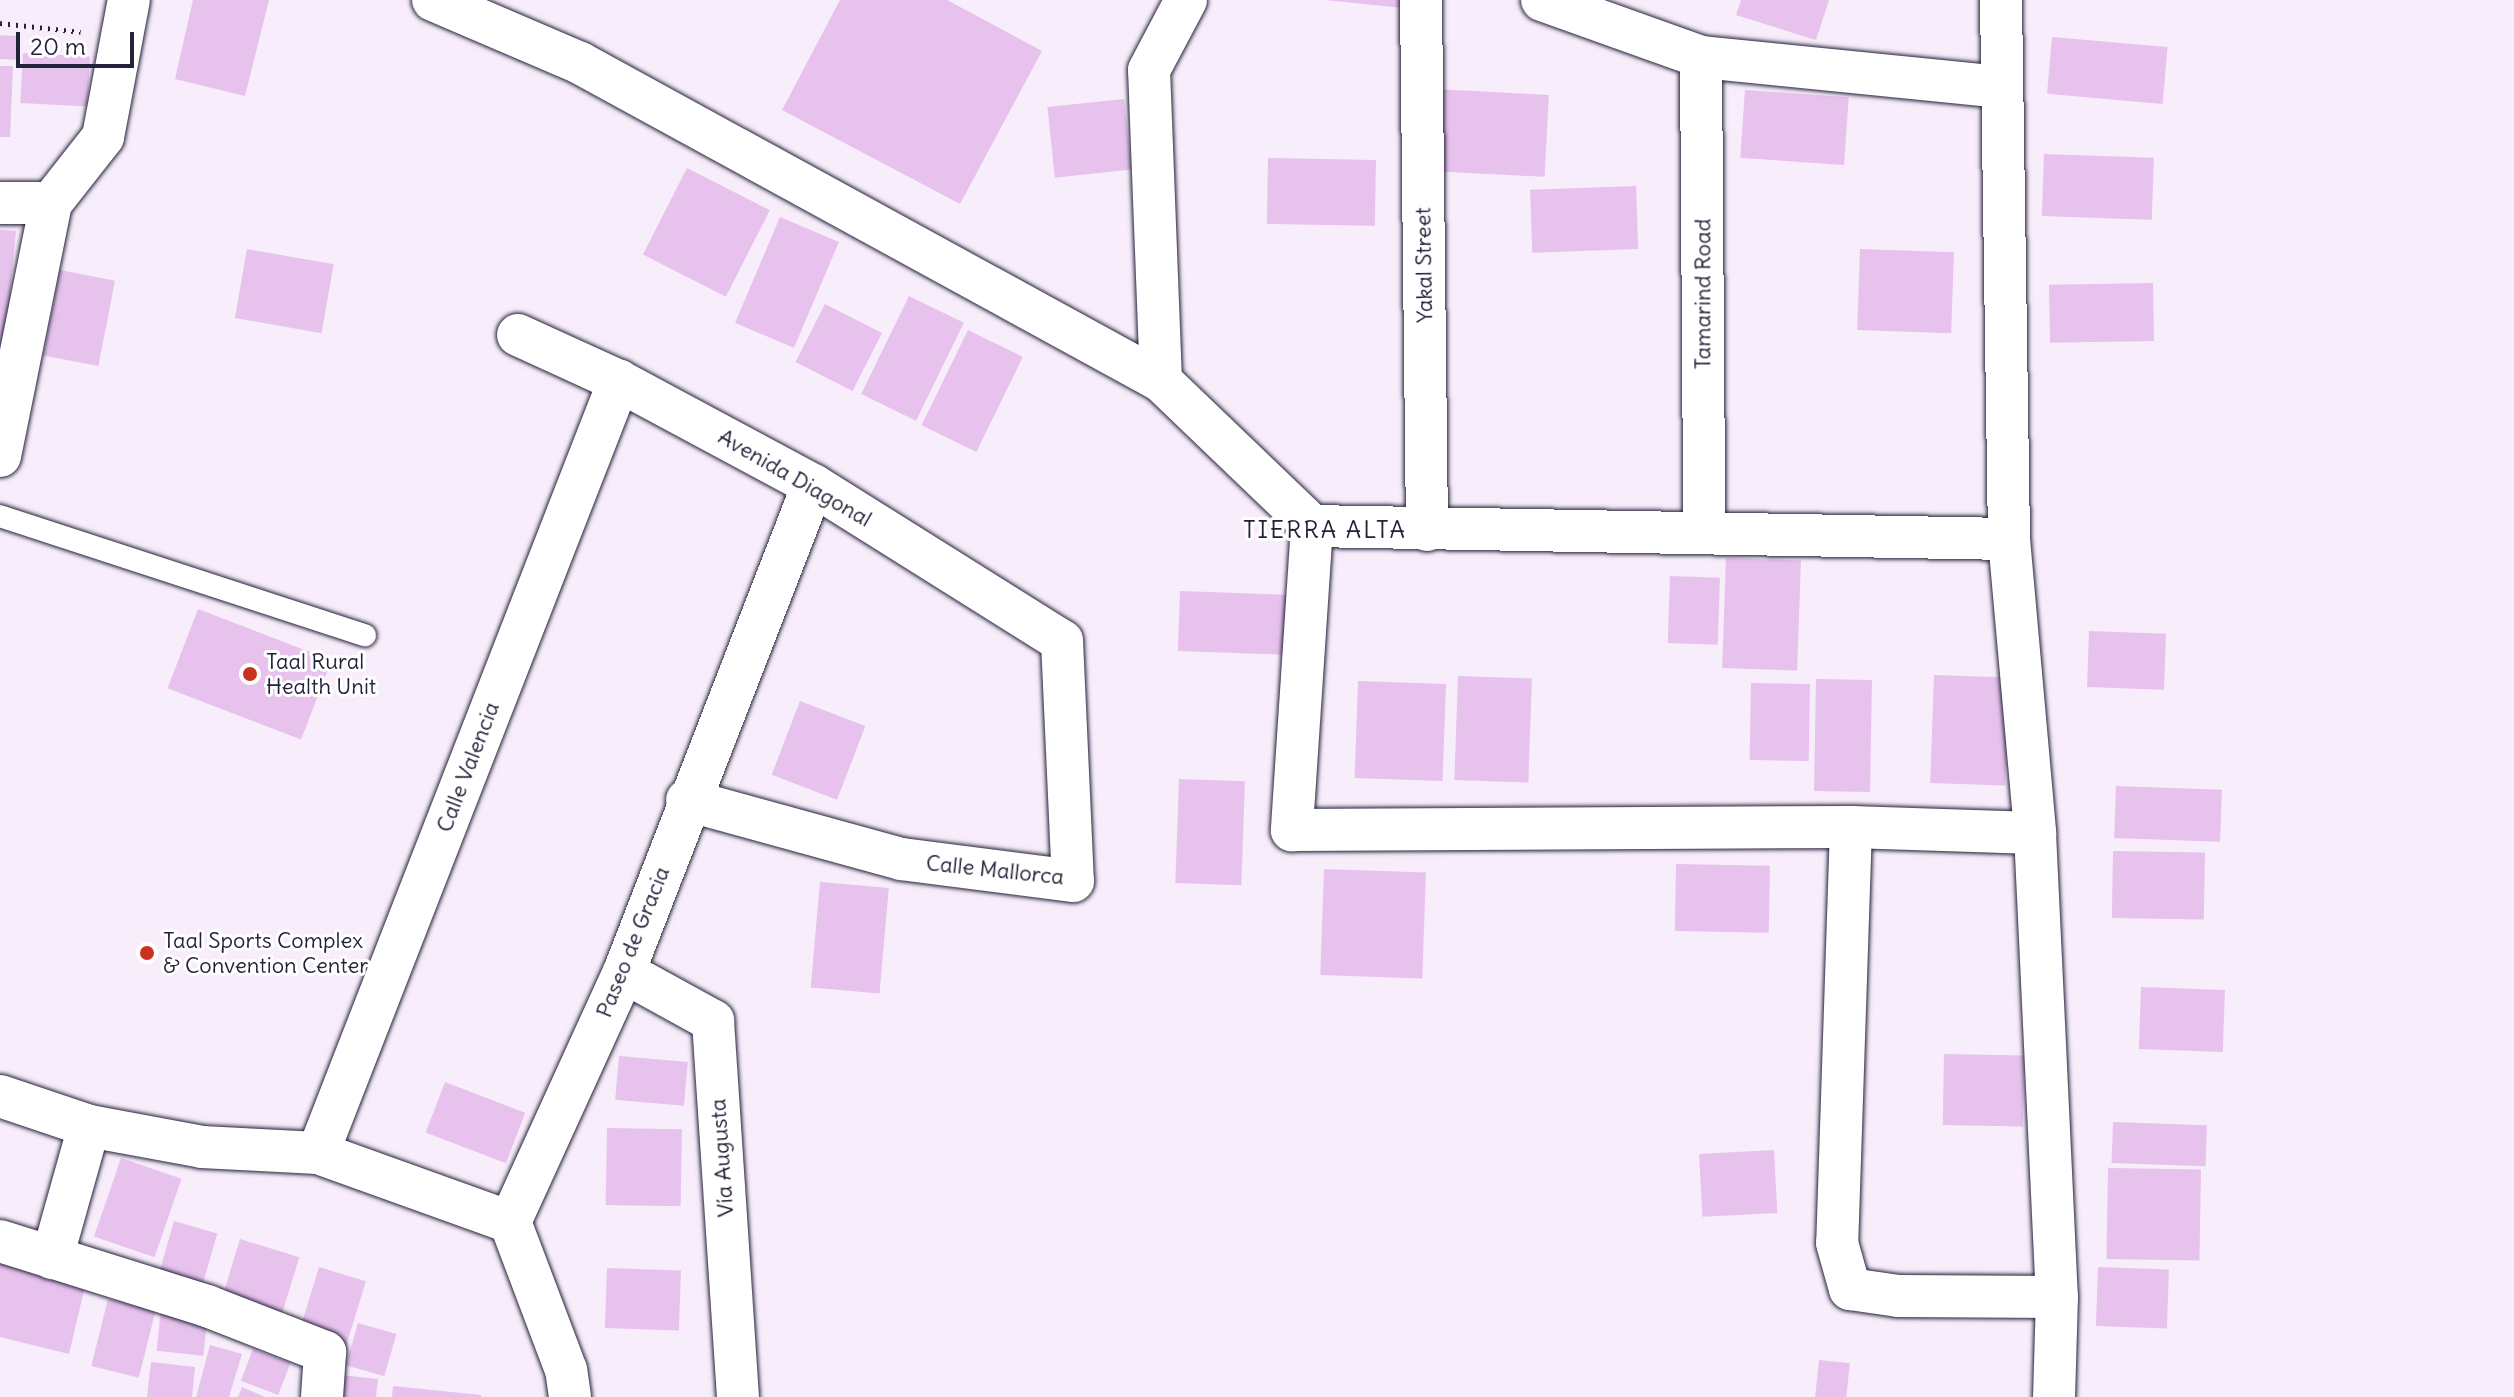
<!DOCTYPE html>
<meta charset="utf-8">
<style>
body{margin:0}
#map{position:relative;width:2514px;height:1397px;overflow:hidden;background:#f8edfa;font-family:Delius,sans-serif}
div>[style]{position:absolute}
.building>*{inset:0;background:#e7c2ed;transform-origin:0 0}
.path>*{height:5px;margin-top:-2.5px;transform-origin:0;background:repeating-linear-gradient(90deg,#22223b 0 2px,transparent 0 8px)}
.roads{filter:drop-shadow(0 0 2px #22223b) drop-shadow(0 0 2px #22223b)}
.service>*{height:22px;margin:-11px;padding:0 11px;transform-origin:11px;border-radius:11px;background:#fff}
.minor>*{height:42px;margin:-21px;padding:0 21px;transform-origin:21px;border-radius:21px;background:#fff}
.dots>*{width:22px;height:22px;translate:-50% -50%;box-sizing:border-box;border:4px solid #fff;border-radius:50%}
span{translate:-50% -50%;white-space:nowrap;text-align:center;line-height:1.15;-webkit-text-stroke:6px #fff;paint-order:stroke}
.street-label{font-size:22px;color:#22223b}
.poi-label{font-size:22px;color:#22223b}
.left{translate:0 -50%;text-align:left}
.neighbourhood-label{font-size:24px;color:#22223b;letter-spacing:2px}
.scale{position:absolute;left:16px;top:32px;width:118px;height:36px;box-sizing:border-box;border:4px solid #22223b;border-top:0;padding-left:10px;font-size:24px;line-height:28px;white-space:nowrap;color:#22223b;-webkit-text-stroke:6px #fff;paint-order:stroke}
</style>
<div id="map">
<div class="building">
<i style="clip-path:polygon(193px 0,269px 0,245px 96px,175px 79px)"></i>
<i style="clip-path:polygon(840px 0,947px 0,1042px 51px,960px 204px,782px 110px)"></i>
<i style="clip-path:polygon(1325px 0,1404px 0,1403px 8px)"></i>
<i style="clip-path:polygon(1741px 0,1829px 0,1816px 40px,1736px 15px)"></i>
<i style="left:0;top:35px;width:17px;height:24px;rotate:3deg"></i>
<i style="left:2052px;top:37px;width:116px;height:57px;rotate:5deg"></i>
<i style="left:23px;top:53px;width:67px;height:50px;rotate:3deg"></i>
<i style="clip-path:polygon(0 66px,13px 66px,10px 137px,0 137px)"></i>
<i style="left:1435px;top:89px;width:114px;height:82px;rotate:3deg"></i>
<i style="left:1745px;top:90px;width:104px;height:68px;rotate:4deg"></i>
<i style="left:1124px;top:99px;width:71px;height:77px;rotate:84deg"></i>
<i style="left:2044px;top:154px;width:110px;height:62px;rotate:2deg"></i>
<i style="left:1268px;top:158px;width:108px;height:66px;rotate:1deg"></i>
<i style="left:687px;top:168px;width:93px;height:97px;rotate:27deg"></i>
<i style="left:1636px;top:186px;width:63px;height:106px;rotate:88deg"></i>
<i style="left:780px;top:217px;width:64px;height:115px;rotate:23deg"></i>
<i style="clip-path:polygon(0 230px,16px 231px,3px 368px,0 368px)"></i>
<i style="left:247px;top:249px;width:88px;height:70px;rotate:10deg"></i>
<i style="left:1860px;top:249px;width:94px;height:81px;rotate:2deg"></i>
<i style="left:60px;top:270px;width:56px;height:87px;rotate:11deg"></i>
<i style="left:2153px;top:283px;width:58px;height:104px;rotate:89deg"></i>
<i style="left:909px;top:296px;width:61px;height:109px;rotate:26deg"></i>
<i style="left:825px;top:304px;width:64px;height:65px;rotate:27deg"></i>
<i style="left:968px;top:330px;width:61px;height:106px;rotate:26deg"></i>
<i style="left:1726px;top:558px;width:75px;height:110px;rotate:2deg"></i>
<i style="left:1670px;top:576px;width:50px;height:67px;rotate:2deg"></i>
<i style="left:1180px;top:591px;width:111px;height:60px;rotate:2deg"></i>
<i style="left:198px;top:609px;width:143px;height:85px;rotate:21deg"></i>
<i style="left:2089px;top:631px;width:77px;height:56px;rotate:2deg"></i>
<i style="left:1934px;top:675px;width:75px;height:108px;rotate:2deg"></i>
<i style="left:1458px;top:676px;width:74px;height:104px;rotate:2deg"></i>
<i style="left:1816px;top:679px;width:56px;height:112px;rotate:1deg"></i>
<i style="left:1358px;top:681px;width:88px;height:97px;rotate:2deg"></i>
<i style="left:1751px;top:683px;width:59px;height:77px;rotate:1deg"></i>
<i style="left:800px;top:701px;width:70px;height:79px;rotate:21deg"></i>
<i style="left:1179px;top:779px;width:66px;height:104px;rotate:2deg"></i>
<i style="left:2116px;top:786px;width:106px;height:52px;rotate:2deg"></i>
<i style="left:2113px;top:851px;width:92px;height:67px;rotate:1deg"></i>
<i style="left:1676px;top:864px;width:94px;height:67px;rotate:1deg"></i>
<i style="left:1324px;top:869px;width:102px;height:106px;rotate:2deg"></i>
<i style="left:820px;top:882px;width:69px;height:106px;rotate:5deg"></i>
<i style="left:2141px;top:987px;width:84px;height:62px;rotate:2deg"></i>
<i style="left:1944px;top:1054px;width:80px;height:71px;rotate:1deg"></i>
<i style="left:619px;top:1056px;width:69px;height:44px;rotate:5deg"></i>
<i style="left:445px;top:1082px;width:86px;height:54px;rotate:21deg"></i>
<i style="left:2113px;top:1122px;width:94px;height:41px;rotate:2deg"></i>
<i style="left:607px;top:1128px;width:75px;height:77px;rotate:1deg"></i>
<i style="left:1774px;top:1150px;width:63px;height:75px;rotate:87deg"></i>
<i style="left:121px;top:1158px;width:64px;height:83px;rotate:19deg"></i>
<i style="left:2108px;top:1168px;width:93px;height:91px;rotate:1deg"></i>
<i style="left:174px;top:1221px;width:45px;height:57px;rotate:16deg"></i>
<i style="left:240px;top:1239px;width:62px;height:67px;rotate:17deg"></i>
<i style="clip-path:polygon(0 1261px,86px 1282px,69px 1354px,0 1337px)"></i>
<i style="left:319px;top:1267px;width:49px;height:66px;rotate:17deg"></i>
<i style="left:2098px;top:1267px;width:71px;height:59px;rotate:2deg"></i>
<i style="left:607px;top:1268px;width:74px;height:60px;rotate:2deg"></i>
<i style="left:108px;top:1299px;width:49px;height:69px;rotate:14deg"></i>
<i style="left:161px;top:1309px;width:47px;height:42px;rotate:6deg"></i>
<i style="left:358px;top:1323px;width:40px;height:44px;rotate:16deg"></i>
<i style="clip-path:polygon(210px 1345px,242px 1354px,229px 1397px,196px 1397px)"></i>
<i style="left:253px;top:1349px;width:40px;height:34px;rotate:21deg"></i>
<i style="left:1819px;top:1360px;width:31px;height:37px;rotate:6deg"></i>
<i style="clip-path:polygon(151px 1362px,195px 1367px,192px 1397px,147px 1397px)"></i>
<i style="clip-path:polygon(341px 1375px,378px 1379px,376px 1397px,339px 1397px)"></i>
<i style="clip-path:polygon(393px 1386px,481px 1395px,481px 1397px,392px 1397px)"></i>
<i style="clip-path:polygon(242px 1387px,265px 1397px,238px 1397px)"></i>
</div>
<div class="path">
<i style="left:0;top:23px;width:81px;rotate:6.3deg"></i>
</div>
<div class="roads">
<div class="service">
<i style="left:0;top:516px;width:384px;rotate:18.1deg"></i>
</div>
<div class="minor">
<i style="left:433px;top:0;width:160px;rotate:23.2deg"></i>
<i style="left:580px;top:63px;width:662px;rotate:28.69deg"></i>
<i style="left:1161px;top:381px;width:209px;rotate:43.8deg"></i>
<i style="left:1312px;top:526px;width:697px;rotate:1.07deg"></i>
<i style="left:1421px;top:0;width:530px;rotate:89.35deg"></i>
<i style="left:1542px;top:0;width:169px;rotate:19.7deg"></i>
<i style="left:1701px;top:57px;width:302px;rotate:5.7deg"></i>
<i style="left:2001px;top:0;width:539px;rotate:89.15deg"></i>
<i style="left:2009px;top:539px;width:295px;rotate:84.9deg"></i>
<i style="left:2035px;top:833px;width:465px;rotate:87.3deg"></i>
<i style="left:2057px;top:1297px;width:100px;rotate:91.7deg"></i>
<i style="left:1701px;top:57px;width:475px;rotate:89.6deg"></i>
<i style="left:0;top:203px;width:51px"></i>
<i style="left:518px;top:335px;width:111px;rotate:24.5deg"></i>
<i style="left:619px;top:381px;width:220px;rotate:28.2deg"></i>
<i style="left:813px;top:485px;width:294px;rotate:32.1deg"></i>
<i style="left:1062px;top:641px;width:240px;rotate:87.4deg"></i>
<i style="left:1073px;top:881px;width:173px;rotate:-172.7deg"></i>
<i style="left:901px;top:859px;width:222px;rotate:-164.6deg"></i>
<i style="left:1161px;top:381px;width:311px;rotate:-92.2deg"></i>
<i style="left:1149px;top:70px;width:79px;rotate:-62.1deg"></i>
<i style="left:0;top:456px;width:258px;rotate:-78.6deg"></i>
<i style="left:51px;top:203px;width:84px;rotate:-51.8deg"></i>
<i style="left:103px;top:137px;width:139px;rotate:-79.3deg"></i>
<i style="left:1312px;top:526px;width:305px;rotate:93.8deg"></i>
<i style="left:1292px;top:830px;width:559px;rotate:-0.31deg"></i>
<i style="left:1851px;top:827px;width:184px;rotate:1.9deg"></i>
<i style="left:1851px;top:827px;width:416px;rotate:91.9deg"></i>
<i style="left:1837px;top:1243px;width:48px;rotate:74.2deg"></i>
<i style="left:1850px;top:1289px;width:49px;rotate:8.3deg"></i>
<i style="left:1898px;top:1296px;width:159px;rotate:0.4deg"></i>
<i style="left:624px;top:972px;width:102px;rotate:28.8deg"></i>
<i style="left:713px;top:1021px;width:377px;rotate:86.2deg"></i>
<i style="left:0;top:1096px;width:94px;rotate:18.6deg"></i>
<i style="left:89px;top:1126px;width:115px;rotate:10.5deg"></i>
<i style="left:202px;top:1147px;width:116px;rotate:3deg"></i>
<i style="left:318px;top:1153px;width:204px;rotate:19.8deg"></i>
<i style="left:318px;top:1153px;width:829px;rotate:-68.7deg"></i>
<i style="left:0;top:1241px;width:217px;rotate:17.4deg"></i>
<i style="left:207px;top:1306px;width:127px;rotate:21.3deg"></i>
<i style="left:325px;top:1352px;width:45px;rotate:93.8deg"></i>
<i style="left:52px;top:1258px;width:137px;rotate:-74.3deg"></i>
<i style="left:570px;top:1397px;width:27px;rotate:-98deg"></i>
<i style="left:566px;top:1370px;width:158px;rotate:-110.7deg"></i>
<i style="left:510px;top:1222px;width:275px;rotate:-65.5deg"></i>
<i style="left:624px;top:972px;width:522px;rotate:-68.79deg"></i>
</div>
</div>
<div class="dots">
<i style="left:250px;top:674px;background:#c8321e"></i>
<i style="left:147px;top:953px;background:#c8321e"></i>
</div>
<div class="street-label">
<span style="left:1424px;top:265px;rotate:-91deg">Yakal Street</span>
<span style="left:1703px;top:294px;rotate:-90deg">Tamarind Road</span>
<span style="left:795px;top:478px;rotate:30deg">Avenida Diagonal</span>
<span style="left:468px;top:767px;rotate:-69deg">Calle Valencia</span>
<span style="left:995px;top:870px;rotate:6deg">Calle Mallorca</span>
<span style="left:633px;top:942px;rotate:-68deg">Paseo de Gracia</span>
<span style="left:722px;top:1158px;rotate:-94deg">Vía Augusta</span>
</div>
<div class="poi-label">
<span class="left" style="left:266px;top:674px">Taal Rural<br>Health Unit</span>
<span class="left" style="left:163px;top:953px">Taal Sports Complex<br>&amp; Convention Center</span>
</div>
<div class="neighbourhood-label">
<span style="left:1325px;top:530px">TIERRA ALTA</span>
</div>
<div class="scale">20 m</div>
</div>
